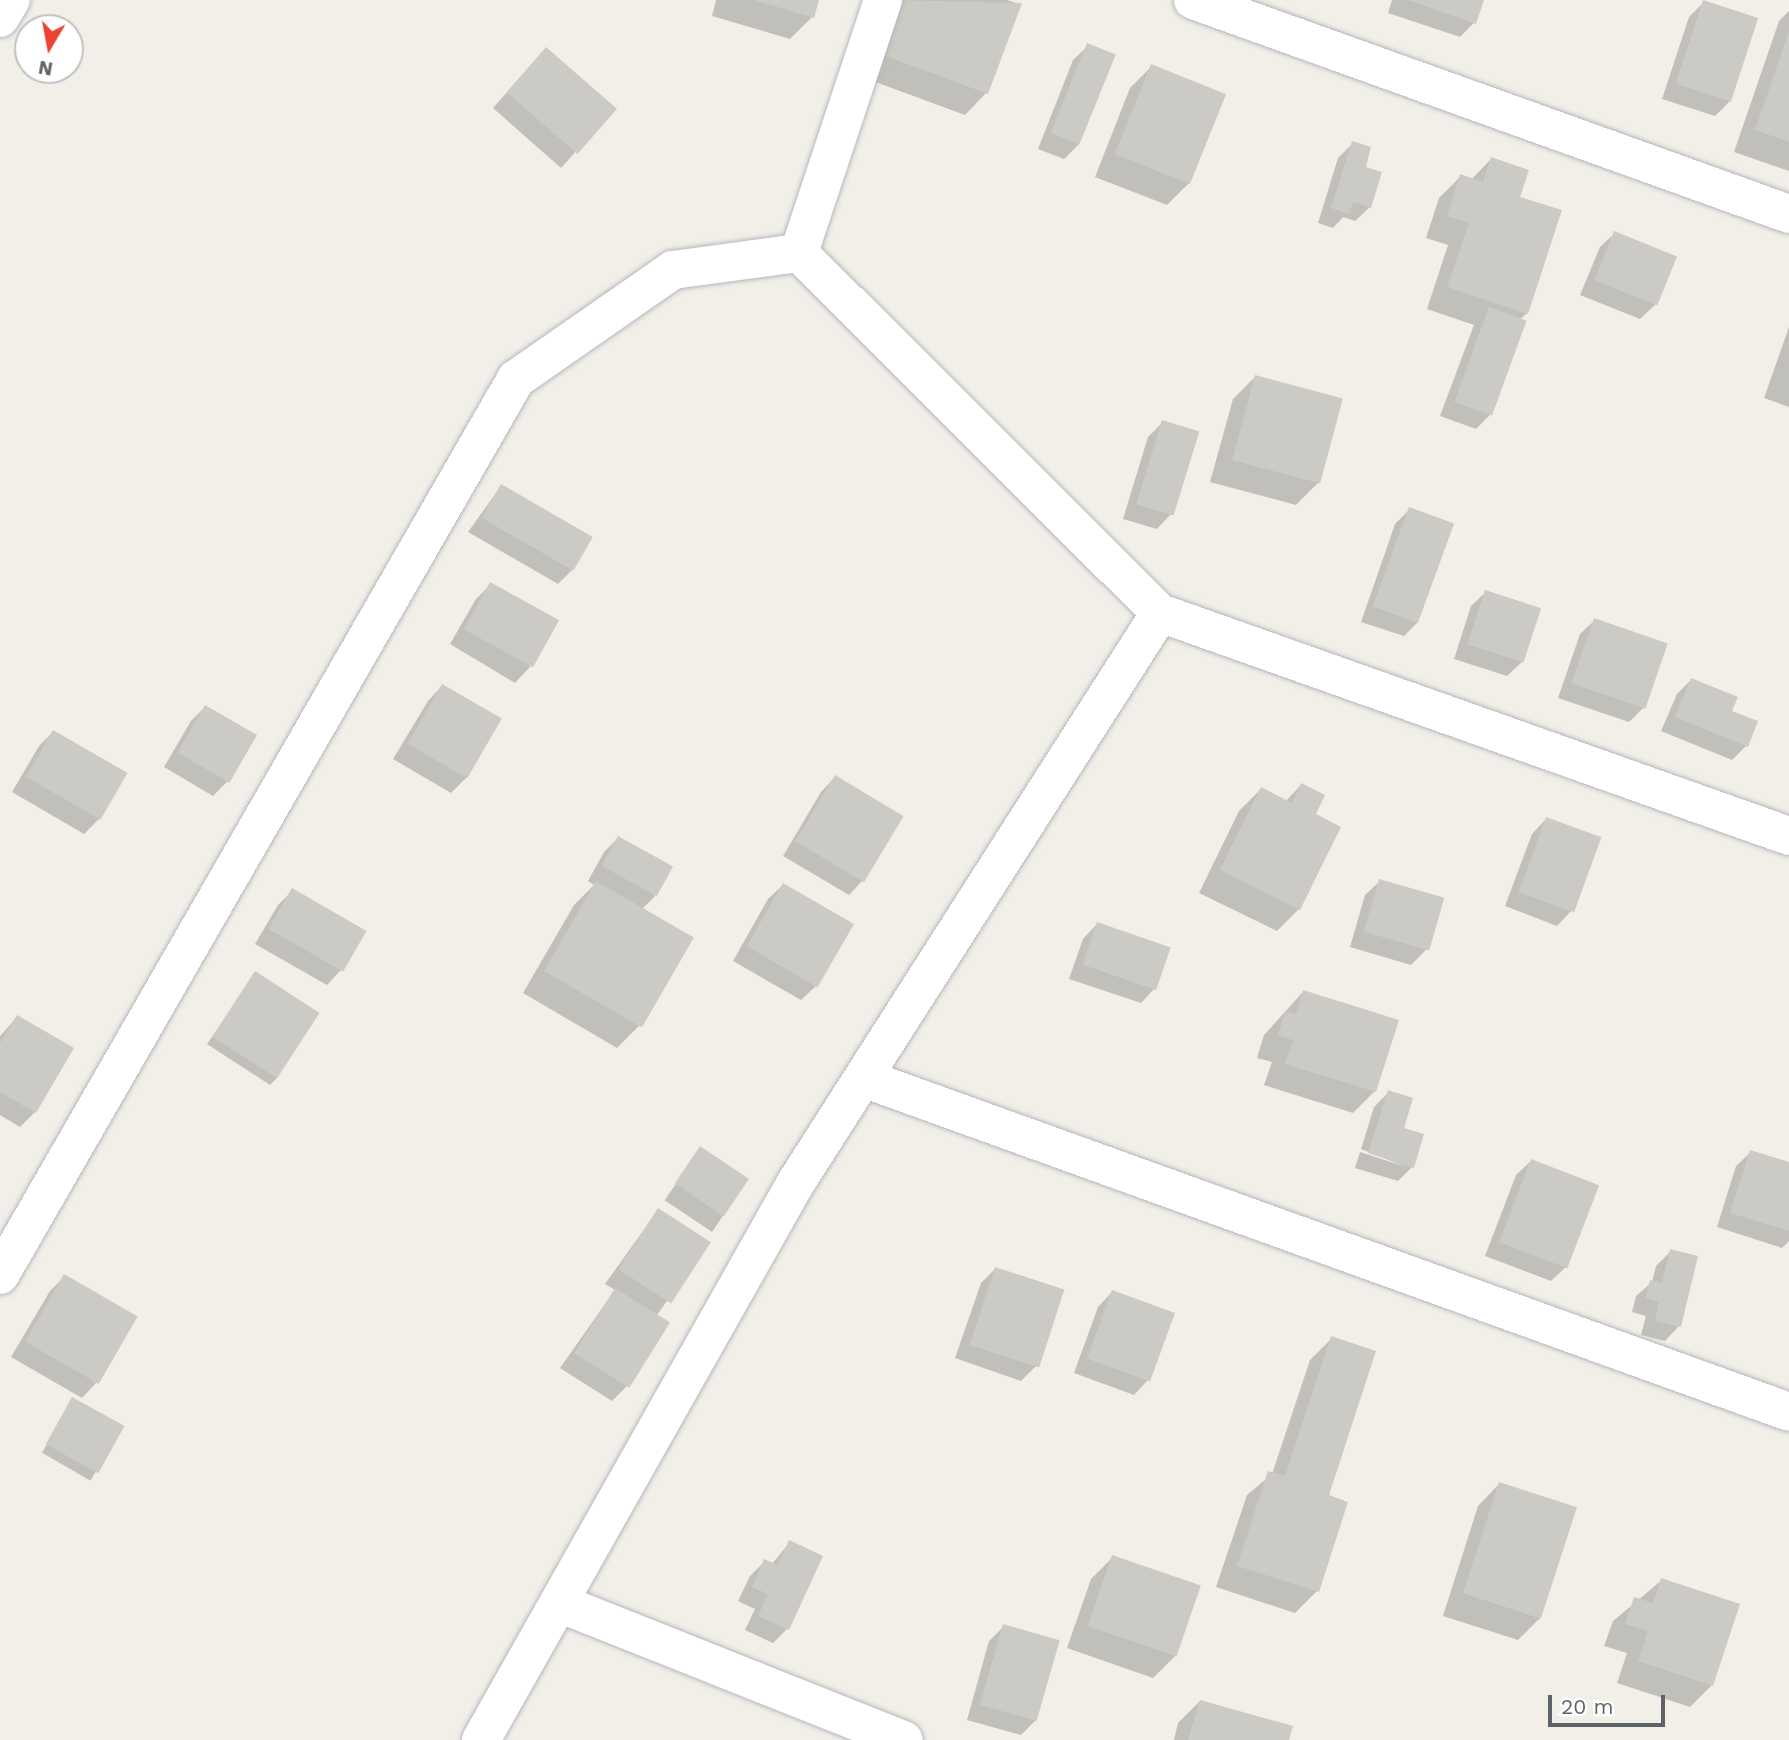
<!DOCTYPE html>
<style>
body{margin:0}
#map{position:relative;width:1789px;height:1740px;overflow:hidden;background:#f1efe8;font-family:"Work Sans",sans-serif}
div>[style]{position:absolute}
.shadow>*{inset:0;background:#0003;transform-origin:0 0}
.building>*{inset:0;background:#cccac5;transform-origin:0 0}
.roads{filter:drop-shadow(0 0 2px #b5b8bc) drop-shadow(0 0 2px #b5b8bc)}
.minor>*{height:38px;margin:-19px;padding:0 19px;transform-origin:19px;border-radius:19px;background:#fff}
span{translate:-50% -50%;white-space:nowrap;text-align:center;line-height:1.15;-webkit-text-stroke:6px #fff;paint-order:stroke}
.north{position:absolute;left:14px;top:14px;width:70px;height:70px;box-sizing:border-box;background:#fff;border:2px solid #bfc1c3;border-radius:50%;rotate:190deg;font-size:19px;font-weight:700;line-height:28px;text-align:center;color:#5f6368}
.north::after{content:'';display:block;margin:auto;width:24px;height:32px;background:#ea4335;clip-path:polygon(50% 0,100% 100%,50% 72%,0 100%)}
.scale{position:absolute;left:1548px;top:1695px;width:117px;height:32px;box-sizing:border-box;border:4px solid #5f6368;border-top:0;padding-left:9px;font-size:21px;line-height:24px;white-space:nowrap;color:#5f6368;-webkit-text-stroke:5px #fff;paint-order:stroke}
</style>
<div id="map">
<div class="shadow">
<i style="clip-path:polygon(716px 0,817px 0,812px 17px,790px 39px,712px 16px)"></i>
<i style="clip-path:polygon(878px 0,1007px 0,1019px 4px,986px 93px,965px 115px,851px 73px)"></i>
<i style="clip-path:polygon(1392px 0,1482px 0,1474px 23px,1460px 37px,1388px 13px)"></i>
<i style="clip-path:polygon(1704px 2px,1730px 101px,1715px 116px,1662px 99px,1689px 17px)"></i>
<i style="clip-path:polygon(1789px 11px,1789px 171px,1734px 152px,1779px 21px)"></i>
<i style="clip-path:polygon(1088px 46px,1079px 144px,1064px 159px,1038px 149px,1073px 60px)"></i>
<i style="clip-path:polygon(532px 64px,614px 109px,561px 168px,493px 108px)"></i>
<i style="clip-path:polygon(1152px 66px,1224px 95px,1189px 183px,1167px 205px,1095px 177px,1130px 88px)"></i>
<i style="clip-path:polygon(1353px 143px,1363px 168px,1370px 207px,1355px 221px,1343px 217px,1333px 228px,1318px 223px,1338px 158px)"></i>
<i style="clip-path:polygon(1491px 159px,1518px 198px,1527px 313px,1519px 320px,1490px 415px,1476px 429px,1440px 416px,1474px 325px,1427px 309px,1448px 245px,1426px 238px,1439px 198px,1461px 176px,1471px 180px)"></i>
<i style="clip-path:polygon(1615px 233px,1655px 305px,1640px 319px,1580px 295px,1600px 247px)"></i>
<i style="clip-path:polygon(1789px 327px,1789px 407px,1764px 398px)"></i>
<i style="clip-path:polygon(1255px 377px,1318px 483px,1296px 505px,1210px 482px,1233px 399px)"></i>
<i style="clip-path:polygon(1163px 422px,1171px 514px,1157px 529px,1123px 519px,1148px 437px)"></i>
<i style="clip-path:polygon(501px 486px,572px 570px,558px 584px,468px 532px)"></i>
<i style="clip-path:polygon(1410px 509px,1418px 622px,1404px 636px,1361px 622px,1395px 524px)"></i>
<i style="clip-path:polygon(491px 584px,557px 622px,529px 668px,515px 683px,450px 644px,476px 599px)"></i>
<i style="clip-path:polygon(1486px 592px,1522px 662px,1507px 676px,1454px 659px,1471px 606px)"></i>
<i style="clip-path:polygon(1595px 620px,1643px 708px,1629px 722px,1558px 698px,1580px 634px)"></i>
<i style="clip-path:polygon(1691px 680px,1730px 712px,1746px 746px,1732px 760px,1661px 731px,1677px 694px)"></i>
<i style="clip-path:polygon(442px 686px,500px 720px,466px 778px,451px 793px,393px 759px,428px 701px)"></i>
<i style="clip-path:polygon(205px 707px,228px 781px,213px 796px,164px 767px,191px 721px)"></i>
<i style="clip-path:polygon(53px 732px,99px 819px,84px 834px,12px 792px,39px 746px)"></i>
<i style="clip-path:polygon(835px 777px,901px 817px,863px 880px,849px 895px,783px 856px,821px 792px)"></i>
<i style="clip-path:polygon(1301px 785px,1314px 815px,1299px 909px,1277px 931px,1199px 893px,1239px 811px,1261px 789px,1285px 802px)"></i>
<i style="clip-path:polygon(1546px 819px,1571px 911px,1557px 926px,1505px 906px,1532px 834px)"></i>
<i style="clip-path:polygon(618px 838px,655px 896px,641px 910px,690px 938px,639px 1026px,617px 1048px,523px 993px,574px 905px,594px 885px,588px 881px,604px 852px)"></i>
<i style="clip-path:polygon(1380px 881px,1442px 899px,1426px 950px,1411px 965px,1350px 947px,1365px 895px)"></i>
<i style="clip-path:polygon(783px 885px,816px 986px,801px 1000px,733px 961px,768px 899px)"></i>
<i style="clip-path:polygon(292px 891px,341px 970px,327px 985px,255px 944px,278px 905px)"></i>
<i style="clip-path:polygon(1097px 924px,1155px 988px,1141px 1003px,1069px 979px,1083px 939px)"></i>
<i style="clip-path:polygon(255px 974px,277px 1078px,270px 1085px,207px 1044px)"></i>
<i style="clip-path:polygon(1303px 992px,1375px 1091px,1353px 1113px,1264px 1085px,1272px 1062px,1257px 1058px,1264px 1035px)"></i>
<i style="clip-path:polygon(17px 1017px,35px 1112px,20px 1127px,0 1115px,0 1036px)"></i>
<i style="clip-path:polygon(1389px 1092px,1412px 1167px,1398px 1181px,1355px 1168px,1360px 1152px,1406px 1167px,1361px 1149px,1374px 1107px)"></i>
<i style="left:700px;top:1148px;width:57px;height:63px;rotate:34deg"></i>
<i style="clip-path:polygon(1751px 1152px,1789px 1163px,1789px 1241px,1782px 1248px,1717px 1227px,1736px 1166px)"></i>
<i style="clip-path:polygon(1531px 1161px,1566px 1267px,1551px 1281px,1485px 1256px,1516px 1175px)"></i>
<i style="clip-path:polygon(658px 1210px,708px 1243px,657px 1315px,626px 1387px,612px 1401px,560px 1368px,615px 1290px,605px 1284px)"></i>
<i style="clip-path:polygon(1671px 1251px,1679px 1326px,1665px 1341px,1641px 1335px,1646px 1316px,1632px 1312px,1636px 1296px,1652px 1282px,1656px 1266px)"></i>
<i style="clip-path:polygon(995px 1269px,1036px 1366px,1021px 1381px,955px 1358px,981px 1283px)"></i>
<i style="clip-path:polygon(65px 1276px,96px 1383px,82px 1398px,11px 1357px,50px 1291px)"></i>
<i style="clip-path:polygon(1112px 1292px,1148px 1380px,1134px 1395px,1074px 1373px,1098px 1307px)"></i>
<i style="clip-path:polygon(1332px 1338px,1326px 1497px,1317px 1591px,1295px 1613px,1216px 1587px,1247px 1495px,1272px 1474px,1310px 1360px)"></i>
<i style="left:73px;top:1399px;width:56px;height:62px;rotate:30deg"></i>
<i style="clip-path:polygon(1499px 1484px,1540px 1618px,1518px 1640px,1443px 1616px,1478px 1506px)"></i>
<i style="clip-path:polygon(790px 1542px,787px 1629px,773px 1643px,745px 1630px,755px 1609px,738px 1601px,750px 1576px,765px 1561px,772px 1564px)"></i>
<i style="clip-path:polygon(1113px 1557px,1175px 1656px,1153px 1678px,1067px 1648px,1091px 1579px)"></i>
<i style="clip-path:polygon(1662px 1580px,1712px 1685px,1690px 1707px,1617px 1683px,1627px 1653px,1604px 1646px,1613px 1621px)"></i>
<i style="clip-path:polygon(1004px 1626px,1036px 1720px,1021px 1735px,967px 1720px,989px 1641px)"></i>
<i style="clip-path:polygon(1200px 1701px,1288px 1740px,1174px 1740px,1178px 1723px)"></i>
</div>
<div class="building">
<i style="clip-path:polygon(754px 0,819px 0,814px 18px)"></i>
<i style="clip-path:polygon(891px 0,1022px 3px,988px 94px,872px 51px)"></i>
<i style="clip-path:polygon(1408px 0,1484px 0,1476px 24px)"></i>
<i style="left:1703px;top:0;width:58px;height:88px;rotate:18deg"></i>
<i style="clip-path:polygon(1789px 31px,1789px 142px,1755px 130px)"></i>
<i style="left:1087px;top:43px;width:31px;height:97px;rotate:22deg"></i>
<i style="left:546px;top:47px;width:94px;height:60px;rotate:41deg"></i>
<i style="left:1151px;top:64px;width:81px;height:97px;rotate:22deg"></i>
<i style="clip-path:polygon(1352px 141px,1371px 147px,1366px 167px,1382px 172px,1371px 208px,1353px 202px,1349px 214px,1331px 208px)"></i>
<i style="clip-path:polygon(1491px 157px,1529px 170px,1520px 197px,1562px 210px,1528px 314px,1447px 287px,1469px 223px,1447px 216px,1460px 174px,1483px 182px)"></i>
<i style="left:1614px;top:231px;width:68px;height:53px;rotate:22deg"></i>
<i style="left:1489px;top:307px;width:40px;height:101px;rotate:20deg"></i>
<i style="left:1255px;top:375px;width:91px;height:88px;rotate:15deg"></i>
<i style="left:1162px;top:420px;width:39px;height:88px;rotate:17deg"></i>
<i style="left:501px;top:484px;width:106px;height:39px;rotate:30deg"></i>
<i style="left:1409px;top:507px;width:48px;height:106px;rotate:20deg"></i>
<i style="left:490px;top:582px;width:79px;height:54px;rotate:29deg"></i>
<i style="left:1485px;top:590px;width:59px;height:57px;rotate:18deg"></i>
<i style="left:1594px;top:618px;width:78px;height:69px;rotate:19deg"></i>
<i style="clip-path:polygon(1691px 678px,1738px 697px,1732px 711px,1758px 721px,1748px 747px,1675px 717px)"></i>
<i style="left:442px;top:684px;width:69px;height:69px;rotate:30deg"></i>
<i style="left:205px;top:705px;width:60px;height:55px;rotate:30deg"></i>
<i style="left:53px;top:730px;width:86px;height:54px;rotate:30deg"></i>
<i style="left:835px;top:775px;width:80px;height:77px;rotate:31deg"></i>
<i style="clip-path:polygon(1301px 783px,1325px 795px,1316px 814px,1341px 827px,1300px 910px,1220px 870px,1261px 787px,1292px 803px)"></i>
<i style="left:1546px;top:817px;width:59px;height:80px;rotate:20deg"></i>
<i style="left:618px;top:836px;width:63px;height:34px;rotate:29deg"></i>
<i style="left:1379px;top:879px;width:68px;height:55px;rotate:16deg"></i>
<i style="left:596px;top:881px;width:113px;height:104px;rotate:30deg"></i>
<i style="left:783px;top:883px;width:82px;height:73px;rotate:30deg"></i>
<i style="left:292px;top:888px;width:86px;height:47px;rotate:30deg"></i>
<i style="left:1097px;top:922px;width:78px;height:45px;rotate:19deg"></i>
<i style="left:255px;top:971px;width:77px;height:78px;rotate:33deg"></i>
<i style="clip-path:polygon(1303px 990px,1399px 1020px,1376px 1092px,1285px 1064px,1293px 1040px,1278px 1036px,1285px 1011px,1296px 1014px)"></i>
<i style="clip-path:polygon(17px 1015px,74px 1048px,36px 1113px,0 1092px,0 1043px)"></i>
<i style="clip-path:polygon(1388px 1090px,1413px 1098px,1404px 1128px,1424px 1134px,1414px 1168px,1368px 1153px)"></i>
<i style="left:700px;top:1146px;width:59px;height:45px;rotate:34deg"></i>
<i style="clip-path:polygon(1750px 1150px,1789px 1162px,1789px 1231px,1730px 1213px)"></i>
<i style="left:1531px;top:1159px;width:73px;height:89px;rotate:21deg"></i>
<i style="left:658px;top:1208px;width:63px;height:73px;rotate:33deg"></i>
<i style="clip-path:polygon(1670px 1249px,1698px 1256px,1681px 1327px,1655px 1321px,1659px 1302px,1645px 1298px,1650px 1280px,1662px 1283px)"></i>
<i style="left:995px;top:1267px;width:73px;height:82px;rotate:18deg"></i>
<i style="left:64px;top:1274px;width:85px;height:78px;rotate:30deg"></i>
<i style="left:615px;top:1288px;width:65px;height:77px;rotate:32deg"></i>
<i style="left:1112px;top:1290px;width:67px;height:73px;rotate:20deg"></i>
<i style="clip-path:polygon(1331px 1336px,1376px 1351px,1329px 1495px,1348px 1502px,1319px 1592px,1237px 1566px,1268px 1471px,1285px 1476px)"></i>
<i style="left:72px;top:1397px;width:60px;height:54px;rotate:29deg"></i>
<i style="left:1499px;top:1482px;width:82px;height:117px;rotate:18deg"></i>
<i style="clip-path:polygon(789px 1540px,823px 1556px,789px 1630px,758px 1616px,768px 1594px,752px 1587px,764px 1559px,778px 1565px)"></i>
<i style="left:1112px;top:1555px;width:94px;height:75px;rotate:19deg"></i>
<i style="clip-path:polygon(1661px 1578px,1740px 1604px,1713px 1686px,1638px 1661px,1648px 1631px,1625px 1624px,1634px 1597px,1653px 1603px)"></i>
<i style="left:1003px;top:1624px;width:59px;height:84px;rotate:16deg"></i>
<i style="clip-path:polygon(1200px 1700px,1293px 1726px,1289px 1740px,1188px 1740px)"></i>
</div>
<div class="roads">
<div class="minor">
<i style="left:883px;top:0;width:267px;rotate:108.4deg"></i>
<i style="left:799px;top:253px;width:510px;rotate:44.92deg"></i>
<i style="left:1160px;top:613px;width:667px;rotate:19.52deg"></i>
<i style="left:1193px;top:0;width:633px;rotate:19.75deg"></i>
<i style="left:0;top:18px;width:21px;rotate:-59deg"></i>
<i style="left:863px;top:1078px;width:984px;rotate:19.83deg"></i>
<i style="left:0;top:1275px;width:1034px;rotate:-60.06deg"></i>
<i style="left:516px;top:379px;width:191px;rotate:-34.8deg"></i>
<i style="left:673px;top:270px;width:127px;rotate:-7.7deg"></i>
<i style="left:559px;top:1603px;width:371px;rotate:21.7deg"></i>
<i style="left:481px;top:1740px;width:639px;rotate:-60.54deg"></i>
<i style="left:795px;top:1184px;width:678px;rotate:-57.41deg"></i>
</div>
</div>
<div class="north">N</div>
<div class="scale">20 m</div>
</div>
